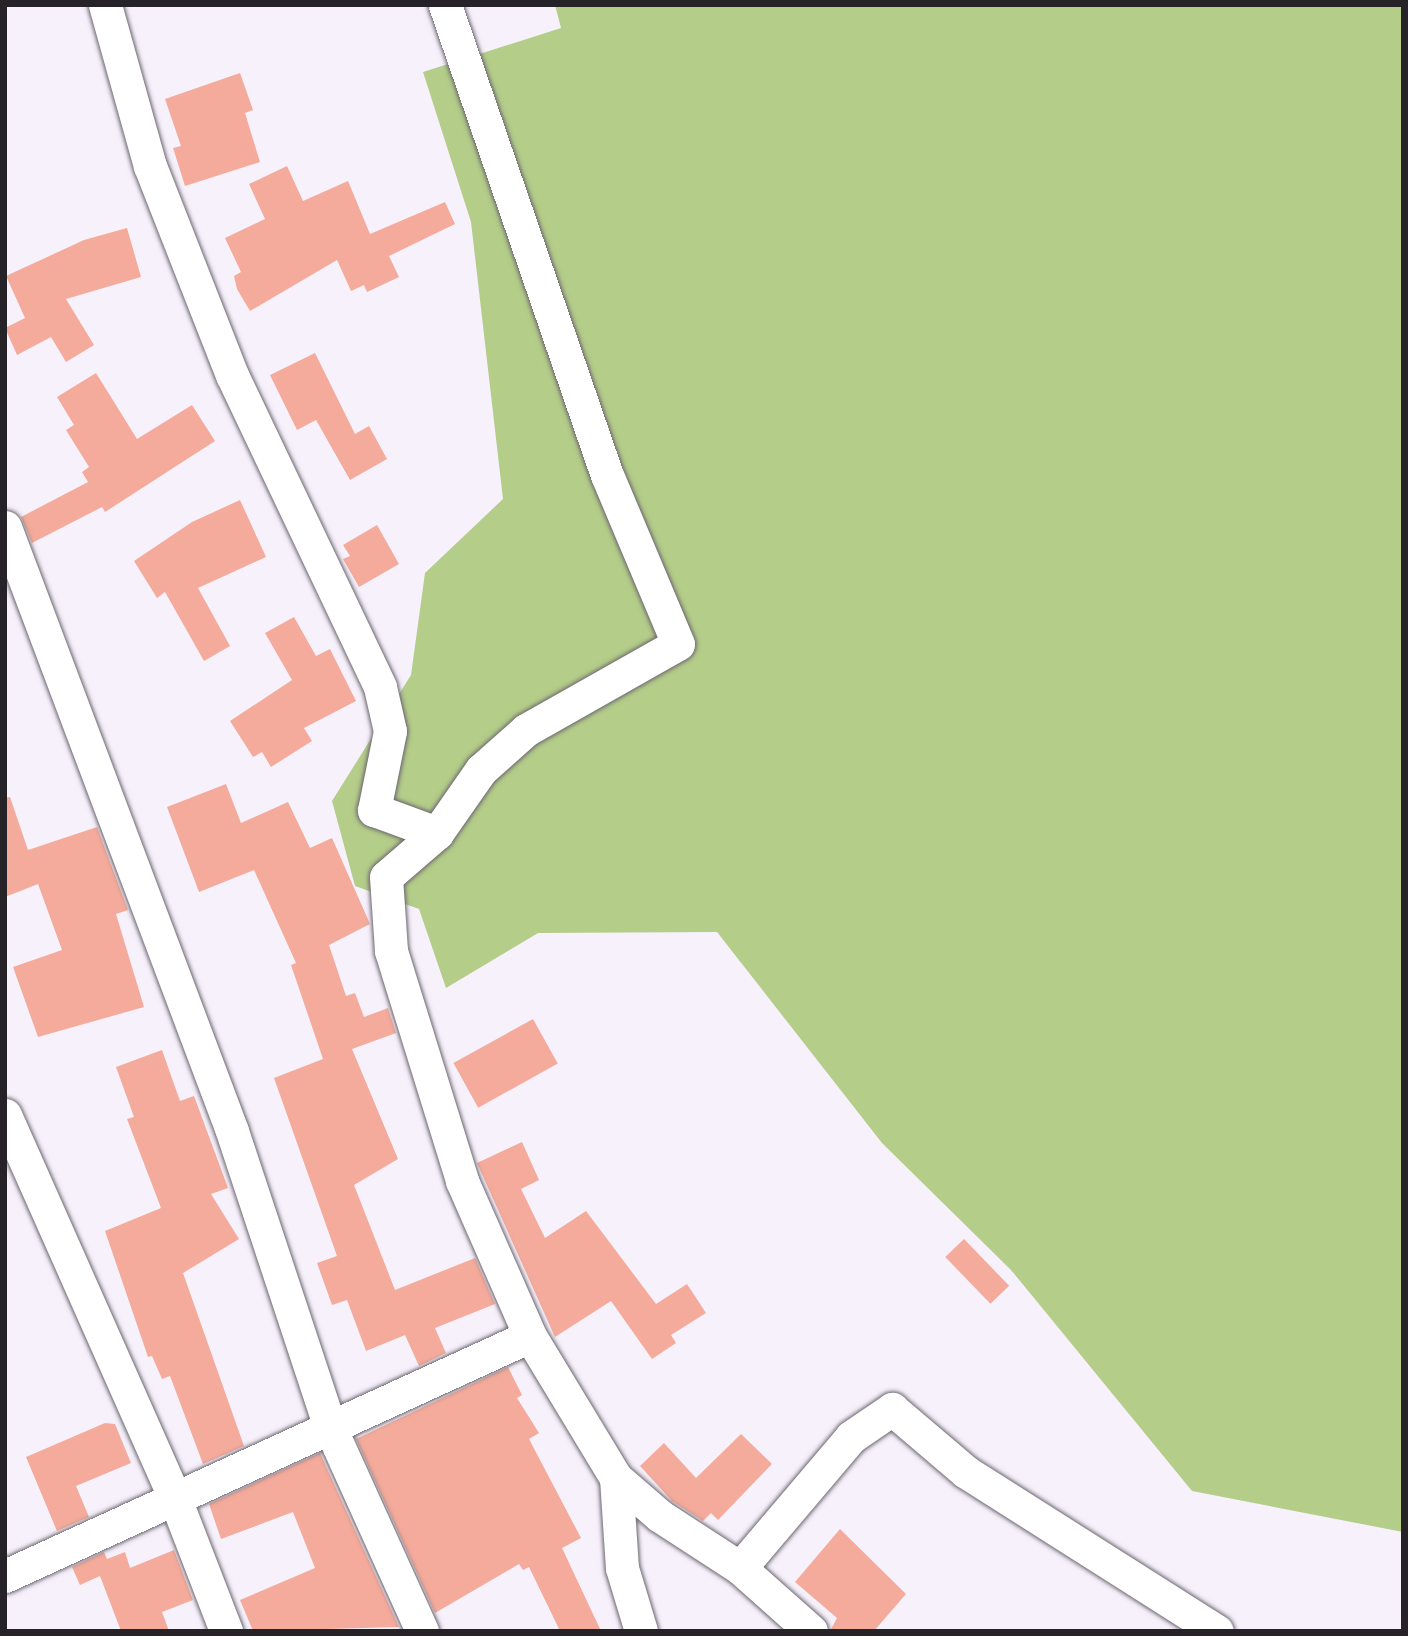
<!DOCTYPE html>
<style>
body{margin:0}
#map{position:relative;width:1408px;height:1636px;overflow:hidden;background:#f7f1fc;font-family:Barlow,sans-serif}
div>[style]{position:absolute}
.green>*{inset:0;background:#b4cd89}
.building>*{inset:0;background:#f4ab9b;transform-origin:0 0}
.roads{filter:drop-shadow(0 0 2px #6b666f) drop-shadow(0 0 2px #6b666f)}
.street>*{height:33px;margin:-16.5px;padding:0 16.5px;transform-origin:16.5px;border-radius:16.5px;background:#fff}
span{translate:-50% -50%;white-space:nowrap;text-align:center;line-height:1.15;-webkit-text-stroke:6px #fff;paint-order:stroke}
.frame{position:absolute;inset:0;border:7px solid #262328;pointer-events:none}
</style>
<div id="map">
<div class="green">
<i style="clip-path:polygon(555px 5px,1403px 5px,1403px 1532px,1192px 1491px,1011px 1270px,882px 1143px,717px 932px,538px 933px,446px 988px,419px 909px,355px 886px,332px 801px,411px 675px,425px 573px,503px 499px,471px 222px,423px 72px,561px 28px)"></i>
</div>
<div class="building">
<i style="clip-path:polygon(240px 73px,253px 110px,245px 113px,260px 162px,185px 186px,173px 148px,181px 146px,165px 99px)"></i>
<i style="clip-path:polygon(287px 166px,303px 201px,348px 181px,370px 234px,445px 202px,455px 224px,389px 256px,399px 277px,367px 292px,364px 285px,351px 291px,337px 260px,250px 311px,237px 289px,234px 276px,241px 272px,225px 238px,265px 219px,249px 184px)"></i>
<i style="clip-path:polygon(127px 228px,141px 277px,66px 299px,94px 345px,66px 362px,51px 337px,17px 355px,5px 328px,25px 318px,6px 276px,84px 240px)"></i>
<i style="clip-path:polygon(315px 353px,355px 434px,369px 426px,387px 459px,350px 480px,316px 420px,297px 430px,270px 375px)"></i>
<i style="clip-path:polygon(96px 373px,137px 439px,192px 405px,215px 441px,105px 512px,102px 507px,32px 543px,21px 517px,88px 482px,82px 472px,89px 467px,66px 430px,74px 425px,57px 397px)"></i>
<i style="clip-path:polygon(240px 500px,266px 557px,198px 588px,230px 646px,204px 661px,165px 592px,157px 598px,134px 561px,192px 522px)"></i>
<i style="clip-path:polygon(377px 525px,399px 564px,359px 587px,343px 559px,350px 556px,343px 545px)"></i>
<i style="clip-path:polygon(294px 617px,316px 656px,330px 649px,356px 701px,304px 728px,312px 741px,271px 767px,262px 752px,253px 757px,230px 721px,292px 680px,265px 633px)"></i>
<i style="clip-path:polygon(226px 784px,241px 823px,288px 802px,310px 848px,332px 838px,370px 924px,329px 945px,346px 996px,355px 993px,364px 1017px,388px 1008px,396px 1033px,352px 1049px,398px 1159px,354px 1185px,395px 1290px,475px 1258px,495px 1304px,435px 1328px,446px 1353px,419px 1366px,405px 1335px,366px 1351px,347px 1300px,332px 1305px,317px 1263px,337px 1256px,274px 1078px,323px 1059px,291px 965px,296px 963px,254px 870px,199px 892px,167px 807px)"></i>
<i style="clip-path:polygon(10px 797px,28px 850px,97px 827px,128px 910px,116px 914px,144px 1007px,38px 1037px,13px 967px,62px 950px,38px 884px,5px 897px,5px 798px)"></i>
<i style="left:533px;top:1019px;width:51px;height:91px;rotate:61deg"></i>
<i style="clip-path:polygon(162px 1050px,180px 1101px,194px 1096px,228px 1188px,211px 1194px,239px 1239px,183px 1273px,244px 1446px,203px 1464px,170px 1376px,162px 1379px,152px 1356px,148px 1357px,105px 1231px,161px 1208px,127px 1119px,134px 1117px,116px 1067px)"></i>
<i style="clip-path:polygon(522px 1142px,539px 1180px,521px 1189px,545px 1238px,586px 1211px,656px 1304px,687px 1284px,706px 1313px,671px 1335px,676px 1343px,652px 1359px,611px 1301px,555px 1337px,477px 1163px)"></i>
<i style="left:964px;top:1239px;width:65px;height:26px;rotate:46deg"></i>
<i style="clip-path:polygon(508px 1367px,522px 1395px,517px 1398px,539px 1433px,529px 1439px,581px 1538px,562px 1548px,601px 1631px,560px 1631px,529px 1567px,523px 1570px,519px 1564px,435px 1613px,356px 1439px)"></i>
<i style="clip-path:polygon(105px 1423px,115px 1424px,131px 1463px,76px 1486px,89px 1517px,57px 1531px,26px 1457px)"></i>
<i style="clip-path:polygon(741px 1434px,772px 1464px,718px 1520px,711px 1513px,703px 1521px,672px 1501px,640px 1466px,664px 1443px,696px 1478px)"></i>
<i style="clip-path:polygon(320px 1453px,399px 1627px,253px 1631px,240px 1600px,315px 1568px,293px 1512px,221px 1539px,209px 1504px)"></i>
<i style="clip-path:polygon(840px 1529px,906px 1594px,874px 1631px,830px 1631px,837px 1618px,795px 1582px)"></i>
<i style="clip-path:polygon(174px 1550px,193px 1600px,162px 1612px,169px 1631px,121px 1631px,100px 1576px,80px 1585px,72px 1567px,104px 1552px,107px 1559px,125px 1552px,130px 1568px)"></i>
</div>
<div class="roads">
<div class="street">
<i style="left:105px;top:5px;width:167px;rotate:74.4deg"></i>
<i style="left:150px;top:166px;width:225px;rotate:68.6deg"></i>
<i style="left:232px;top:375px;width:345px;rotate:64.6deg"></i>
<i style="left:380px;top:687px;width:45px;rotate:77.2deg"></i>
<i style="left:390px;top:731px;width:81px;rotate:101.4deg"></i>
<i style="left:374px;top:810px;width:67px;rotate:20.1deg"></i>
<i style="left:445px;top:5px;width:497px;rotate:71deg"></i>
<i style="left:607px;top:475px;width:183px;rotate:67.2deg"></i>
<i style="left:678px;top:644px;width:175px;rotate:150.5deg"></i>
<i style="left:526px;top:730px;width:60px;rotate:138.4deg"></i>
<i style="left:481px;top:770px;width:77px;rotate:124.9deg"></i>
<i style="left:437px;top:833px;width:67px;rotate:139.2deg"></i>
<i style="left:386px;top:877px;width:74px;rotate:86.1deg"></i>
<i style="left:391px;top:951px;width:241px;rotate:72.8deg"></i>
<i style="left:462px;top:1181px;width:169px;rotate:66.3deg"></i>
<i style="left:530px;top:1336px;width:166px;rotate:58.8deg"></i>
<i style="left:616px;top:1478px;width:90px;rotate:86.2deg"></i>
<i style="left:622px;top:1568px;width:66px;rotate:73.2deg"></i>
<i style="left:5px;top:527px;width:645px;rotate:69.4deg"></i>
<i style="left:232px;top:1131px;width:310px;rotate:71.7deg"></i>
<i style="left:329px;top:1425px;width:226px;rotate:65.7deg"></i>
<i style="left:5px;top:1115px;width:417px;rotate:66.1deg"></i>
<i style="left:174px;top:1496px;width:145px;rotate:68.9deg"></i>
<i style="left:616px;top:1478px;width:58px;rotate:40.8deg"></i>
<i style="left:660px;top:1516px;width:95px;rotate:33deg"></i>
<i style="left:740px;top:1568px;width:95px;rotate:41.6deg"></i>
<i style="left:740px;top:1568px;width:172px;rotate:-49.7deg"></i>
<i style="left:851px;top:1437px;width:50px;rotate:-34.3deg"></i>
<i style="left:892px;top:1409px;width:97px;rotate:40.4deg"></i>
<i style="left:966px;top:1472px;width:297px;rotate:32.4deg"></i>
<i style="left:5px;top:1576px;width:577px;rotate:-24.57deg"></i>
</div>
</div>
<div class="frame"></div>
</div>
